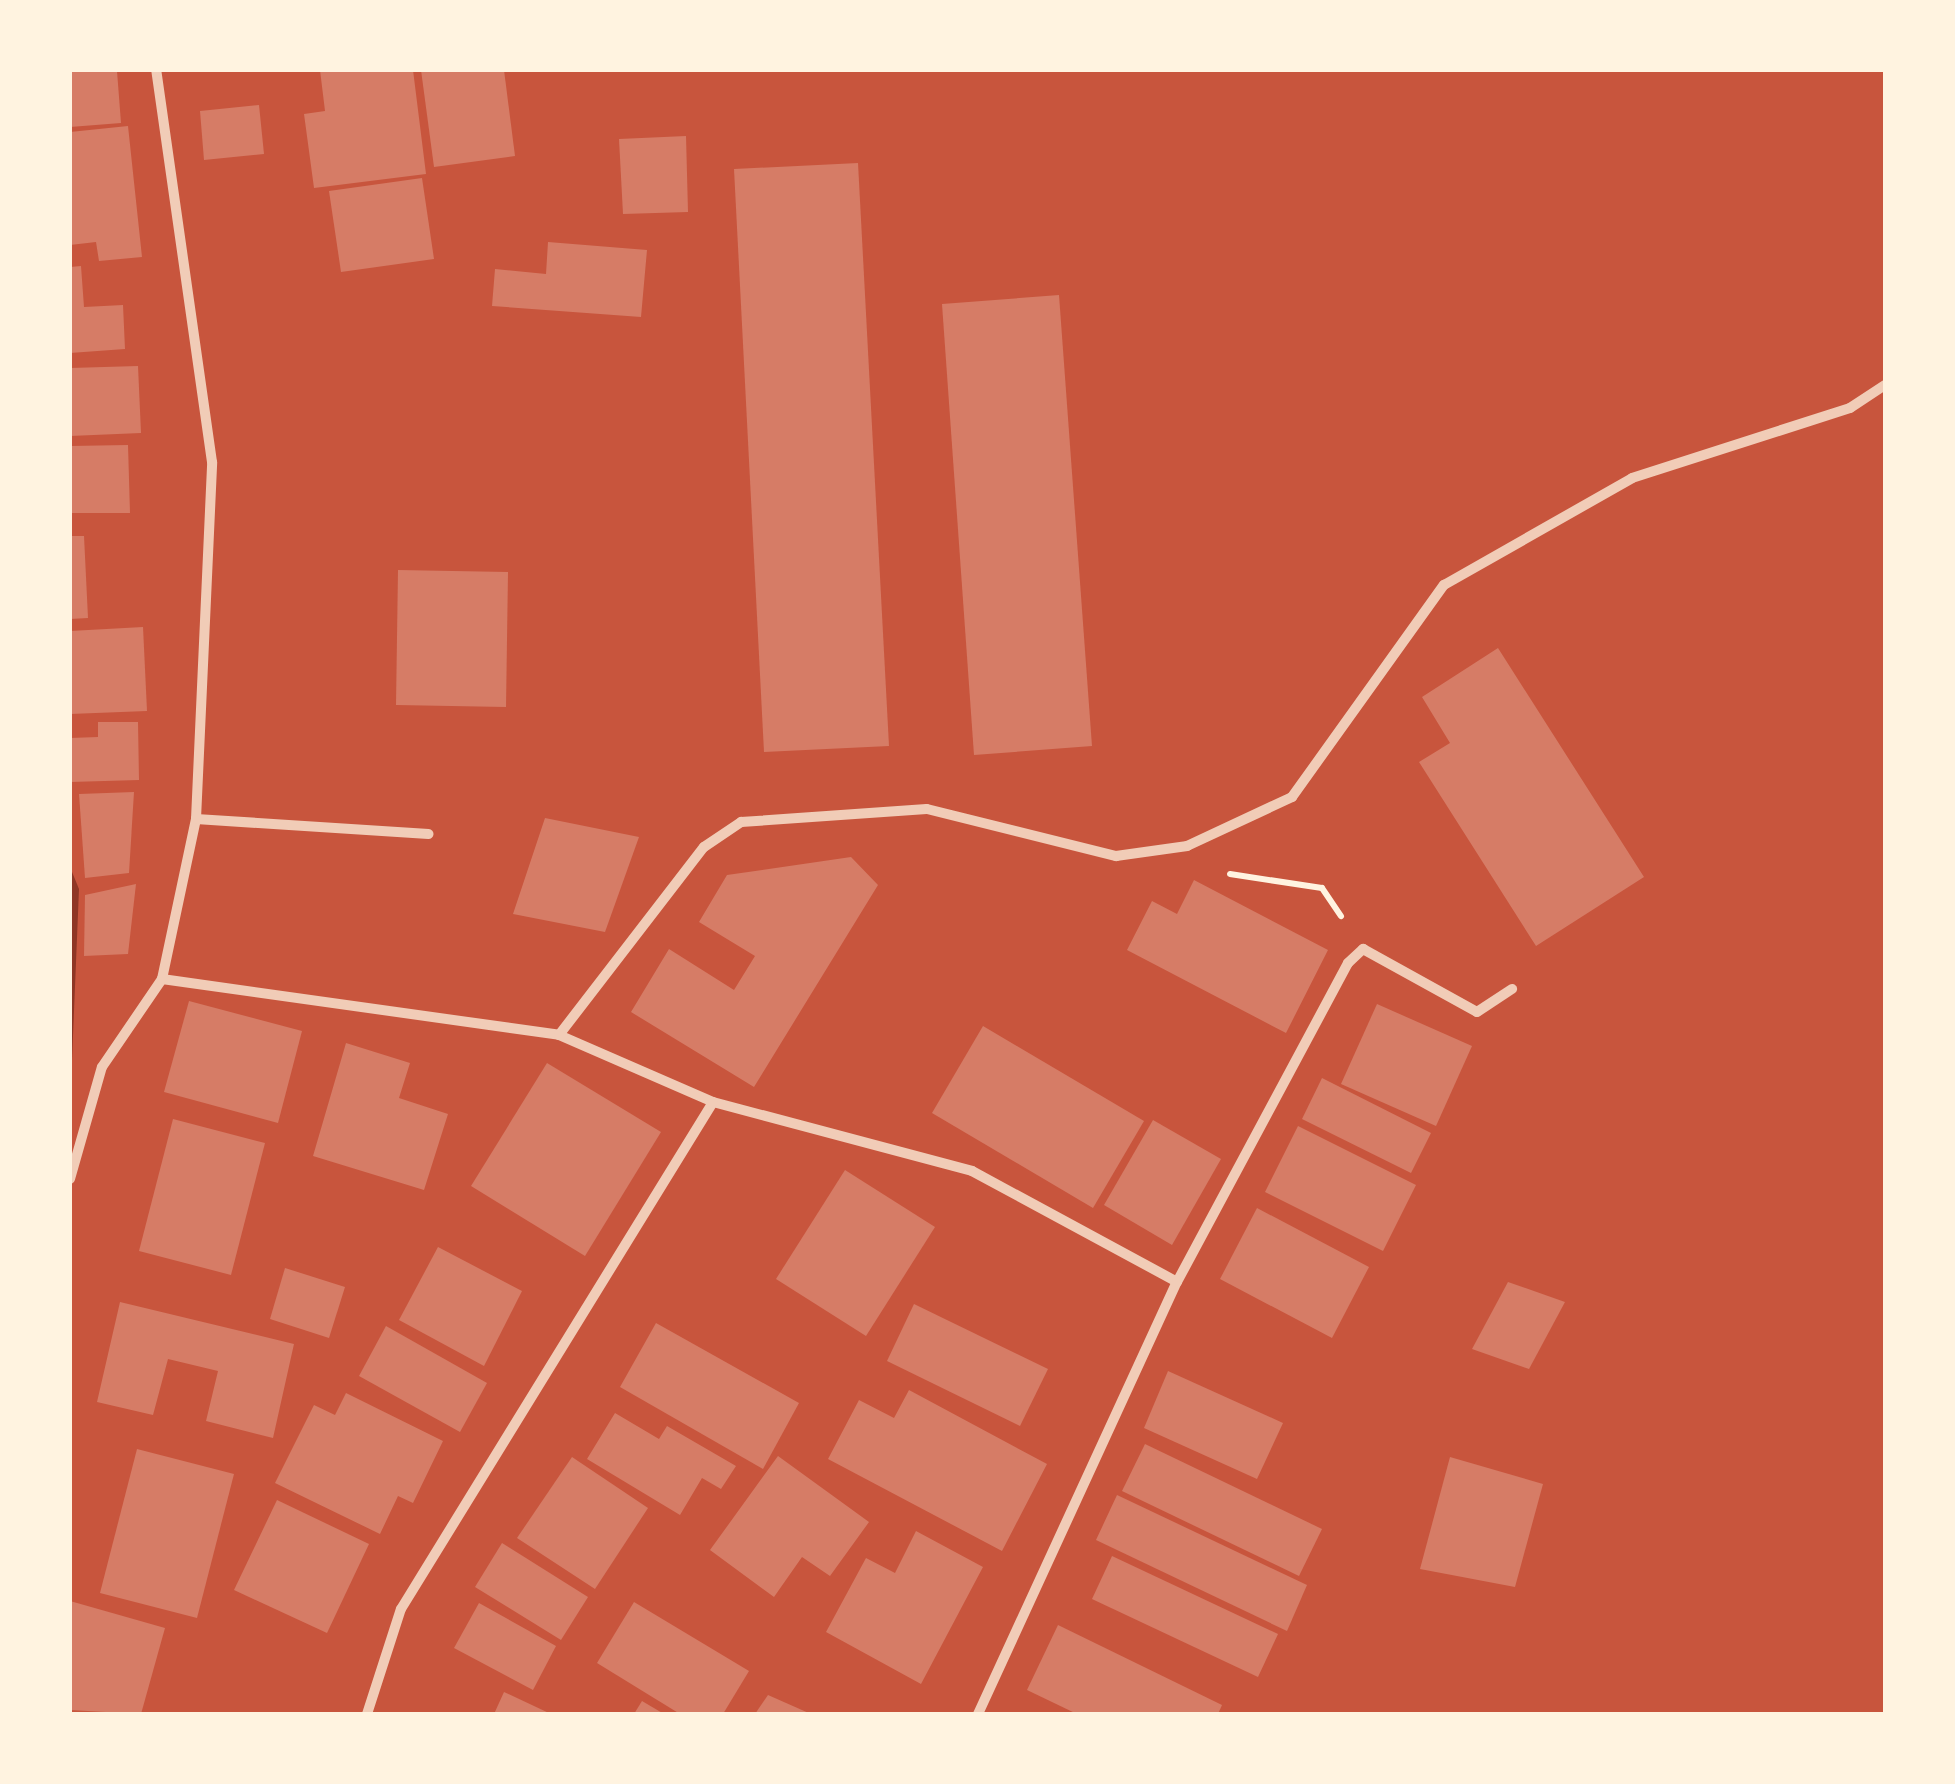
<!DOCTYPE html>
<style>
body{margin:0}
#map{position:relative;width:1955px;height:1784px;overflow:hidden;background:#c8553d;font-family:"Noto Serif",serif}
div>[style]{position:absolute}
.water>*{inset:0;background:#8f3625}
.building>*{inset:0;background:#d67c66}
.path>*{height:6px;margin:-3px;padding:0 3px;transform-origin:3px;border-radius:3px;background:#fff3e0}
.minor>*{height:10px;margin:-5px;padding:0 5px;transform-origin:5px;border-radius:5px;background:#f1ccb7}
span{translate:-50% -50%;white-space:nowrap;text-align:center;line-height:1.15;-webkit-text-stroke:9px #fff3e0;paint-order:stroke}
.frame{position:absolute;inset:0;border:72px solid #fff3e0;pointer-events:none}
</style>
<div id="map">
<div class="water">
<i style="clip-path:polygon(70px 867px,79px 889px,70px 1109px)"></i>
</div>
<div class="building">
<i style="clip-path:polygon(70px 70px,117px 71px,121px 123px,70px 127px)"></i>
<i style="clip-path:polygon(320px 70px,413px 70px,426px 174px,314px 188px,304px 114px,325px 111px)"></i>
<i style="clip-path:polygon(421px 70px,504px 70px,515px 156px,434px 167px)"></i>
<i style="clip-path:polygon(259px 105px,264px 154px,204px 160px,200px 111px)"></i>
<i style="clip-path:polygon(128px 126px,142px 257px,99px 261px,96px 242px,70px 245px,70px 132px)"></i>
<i style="clip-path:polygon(686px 136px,688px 212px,623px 214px,619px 139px)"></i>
<i style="clip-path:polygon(858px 163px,889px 746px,764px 752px,734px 169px)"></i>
<i style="clip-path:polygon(422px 178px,434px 259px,341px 272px,329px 191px)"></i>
<i style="clip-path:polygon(548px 242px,647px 250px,641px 317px,492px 306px,495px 269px,546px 274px)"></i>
<i style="clip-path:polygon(81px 266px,84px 307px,123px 305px,125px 349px,70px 353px,70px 267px)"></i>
<i style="clip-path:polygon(1059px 295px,1092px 746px,974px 755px,942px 304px)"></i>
<i style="clip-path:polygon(138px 366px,141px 433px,70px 436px,70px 368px)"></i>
<i style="clip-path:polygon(128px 445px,130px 513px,70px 513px,70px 446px)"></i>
<i style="clip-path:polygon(70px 536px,84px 536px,88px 618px,70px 619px)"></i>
<i style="clip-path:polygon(398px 570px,508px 572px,506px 707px,396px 705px)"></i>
<i style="clip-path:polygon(143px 627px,147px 711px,70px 714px,70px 631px)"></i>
<i style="clip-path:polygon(1498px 648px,1644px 877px,1536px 946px,1419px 762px,1450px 743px,1422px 697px)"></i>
<i style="clip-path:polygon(98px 722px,138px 722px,139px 780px,70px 782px,70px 738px,98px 737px)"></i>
<i style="clip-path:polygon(134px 792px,129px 873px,85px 878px,79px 794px)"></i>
<i style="clip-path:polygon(545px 818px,639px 837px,605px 932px,513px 914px)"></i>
<i style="clip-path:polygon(851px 857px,878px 885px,754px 1087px,631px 1012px,669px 949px,734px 990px,755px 956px,699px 922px,727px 875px)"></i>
<i style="clip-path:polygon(1194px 880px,1328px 950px,1286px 1033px,1127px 950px,1152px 901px,1177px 914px)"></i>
<i style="clip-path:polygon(136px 884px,128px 954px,84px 956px,85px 895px)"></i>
<i style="clip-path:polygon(189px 1001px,302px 1031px,278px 1123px,164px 1092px)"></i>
<i style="clip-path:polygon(1377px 1004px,1472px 1046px,1436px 1126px,1341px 1084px)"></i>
<i style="clip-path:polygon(983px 1026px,1144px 1121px,1093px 1208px,932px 1113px)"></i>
<i style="clip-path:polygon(346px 1043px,410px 1063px,399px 1098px,448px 1114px,424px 1190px,313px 1156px)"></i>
<i style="clip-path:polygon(547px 1063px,661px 1132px,585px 1256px,471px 1186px)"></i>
<i style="clip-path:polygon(1322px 1078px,1431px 1133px,1411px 1173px,1302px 1119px)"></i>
<i style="clip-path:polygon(173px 1119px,265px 1143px,231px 1275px,139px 1251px)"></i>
<i style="clip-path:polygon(1153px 1120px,1221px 1159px,1172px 1245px,1104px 1205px)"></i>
<i style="clip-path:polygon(1298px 1126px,1416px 1185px,1383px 1251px,1265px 1192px)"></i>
<i style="clip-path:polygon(845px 1170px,935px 1227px,866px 1336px,776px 1279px)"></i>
<i style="clip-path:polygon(1257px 1208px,1369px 1267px,1332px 1338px,1220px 1279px)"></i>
<i style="clip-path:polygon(438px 1247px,522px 1291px,484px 1366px,399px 1320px)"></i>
<i style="clip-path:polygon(285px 1268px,345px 1287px,329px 1338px,270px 1319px)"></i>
<i style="clip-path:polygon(1508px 1282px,1565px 1302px,1529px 1369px,1472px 1349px)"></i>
<i style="clip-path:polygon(120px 1302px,294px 1344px,273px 1438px,206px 1421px,218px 1371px,168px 1359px,153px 1415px,97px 1402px)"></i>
<i style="clip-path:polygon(914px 1304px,1048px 1369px,1020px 1426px,887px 1361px)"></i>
<i style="clip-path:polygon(656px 1323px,799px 1403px,763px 1469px,620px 1387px)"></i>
<i style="clip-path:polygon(386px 1326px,487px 1383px,460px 1432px,359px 1376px)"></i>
<i style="clip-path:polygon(1168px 1371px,1283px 1423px,1257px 1479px,1144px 1428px)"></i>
<i style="clip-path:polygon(909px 1390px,1047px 1464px,1002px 1551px,828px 1459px,859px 1400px,894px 1418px)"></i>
<i style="clip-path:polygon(346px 1393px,443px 1441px,413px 1503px,398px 1496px,380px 1534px,275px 1483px,314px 1405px,335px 1415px)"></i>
<i style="clip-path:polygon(615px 1413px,659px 1439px,667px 1426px,736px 1466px,721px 1489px,702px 1478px,680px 1515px,587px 1459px)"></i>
<i style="clip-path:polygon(1145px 1444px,1322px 1529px,1299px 1576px,1122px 1491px)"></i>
<i style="clip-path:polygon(137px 1449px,234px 1474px,197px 1618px,100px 1593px)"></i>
<i style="clip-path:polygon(778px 1456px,869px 1522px,830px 1576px,802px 1557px,774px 1597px,710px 1550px)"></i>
<i style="clip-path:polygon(572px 1457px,648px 1508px,595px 1589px,517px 1538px)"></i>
<i style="clip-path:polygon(1450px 1457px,1543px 1484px,1515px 1587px,1420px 1569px)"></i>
<i style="clip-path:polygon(1117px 1495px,1307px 1585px,1287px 1631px,1096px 1540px)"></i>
<i style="clip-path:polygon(277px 1500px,369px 1544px,327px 1633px,234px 1590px)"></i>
<i style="clip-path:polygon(916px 1531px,983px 1567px,921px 1684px,826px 1632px,866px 1558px,895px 1573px)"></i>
<i style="clip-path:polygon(502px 1543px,588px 1597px,561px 1640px,475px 1587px)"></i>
<i style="clip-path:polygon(1112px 1556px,1278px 1634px,1258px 1677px,1092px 1599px)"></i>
<i style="clip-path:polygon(70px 1601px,165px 1628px,141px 1714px,70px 1710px)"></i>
<i style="clip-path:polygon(634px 1602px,749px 1671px,723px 1714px,680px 1714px,597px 1663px)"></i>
<i style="clip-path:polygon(479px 1603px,556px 1646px,533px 1690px,454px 1648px)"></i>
<i style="clip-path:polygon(1058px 1625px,1222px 1705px,1218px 1714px,1077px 1714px,1027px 1690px)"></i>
<i style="clip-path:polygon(504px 1692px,551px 1714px,494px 1714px)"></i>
<i style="clip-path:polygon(768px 1695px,811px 1714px,755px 1714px)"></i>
<i style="clip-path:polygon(642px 1701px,664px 1714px,634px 1714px)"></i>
</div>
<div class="path">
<i style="left:1230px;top:874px;width:93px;rotate:8.7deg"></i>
<i style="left:1322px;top:888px;width:34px;rotate:56deg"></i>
</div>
<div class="minor">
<i style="left:196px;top:819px;width:233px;rotate:3.7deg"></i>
<i style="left:162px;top:979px;width:401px;rotate:8deg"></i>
<i style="left:559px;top:1035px;width:168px;rotate:23.5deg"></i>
<i style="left:713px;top:1102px;width:268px;rotate:14.9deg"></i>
<i style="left:972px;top:1171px;width:233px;rotate:28.4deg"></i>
<i style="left:559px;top:1035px;width:237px;rotate:-52.4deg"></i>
<i style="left:704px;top:847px;width:45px;rotate:-34deg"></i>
<i style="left:741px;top:822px;width:186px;rotate:-4deg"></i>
<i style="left:927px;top:809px;width:195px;rotate:14deg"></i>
<i style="left:1116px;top:856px;width:72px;rotate:-8deg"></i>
<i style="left:1187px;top:846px;width:116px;rotate:-25deg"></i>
<i style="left:1292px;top:797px;width:261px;rotate:-54.4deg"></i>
<i style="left:1444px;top:585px;width:216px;rotate:-29.6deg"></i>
<i style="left:1632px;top:478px;width:229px;rotate:-17.8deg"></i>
<i style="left:1850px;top:408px;width:42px;rotate:-33.3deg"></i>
<i style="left:70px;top:1179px;width:116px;rotate:-74.1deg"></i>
<i style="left:102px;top:1067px;width:107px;rotate:-55.7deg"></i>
<i style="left:162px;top:979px;width:164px;rotate:-78deg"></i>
<i style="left:196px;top:819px;width:357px;rotate:-87.4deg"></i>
<i style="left:212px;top:462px;width:396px;rotate:-98.1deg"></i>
<i style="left:367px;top:1714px;width:110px;rotate:-72.1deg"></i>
<i style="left:401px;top:1609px;width:595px;rotate:-58.39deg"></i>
<i style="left:978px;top:1714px;width:476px;rotate:-65.3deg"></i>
<i style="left:1177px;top:1282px;width:362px;rotate:-61.8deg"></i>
<i style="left:1348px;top:963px;width:21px;rotate:-43deg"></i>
<i style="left:1363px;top:949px;width:130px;rotate:28.9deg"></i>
<i style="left:1477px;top:1012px;width:42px;rotate:-33.3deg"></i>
</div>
<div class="frame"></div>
</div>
